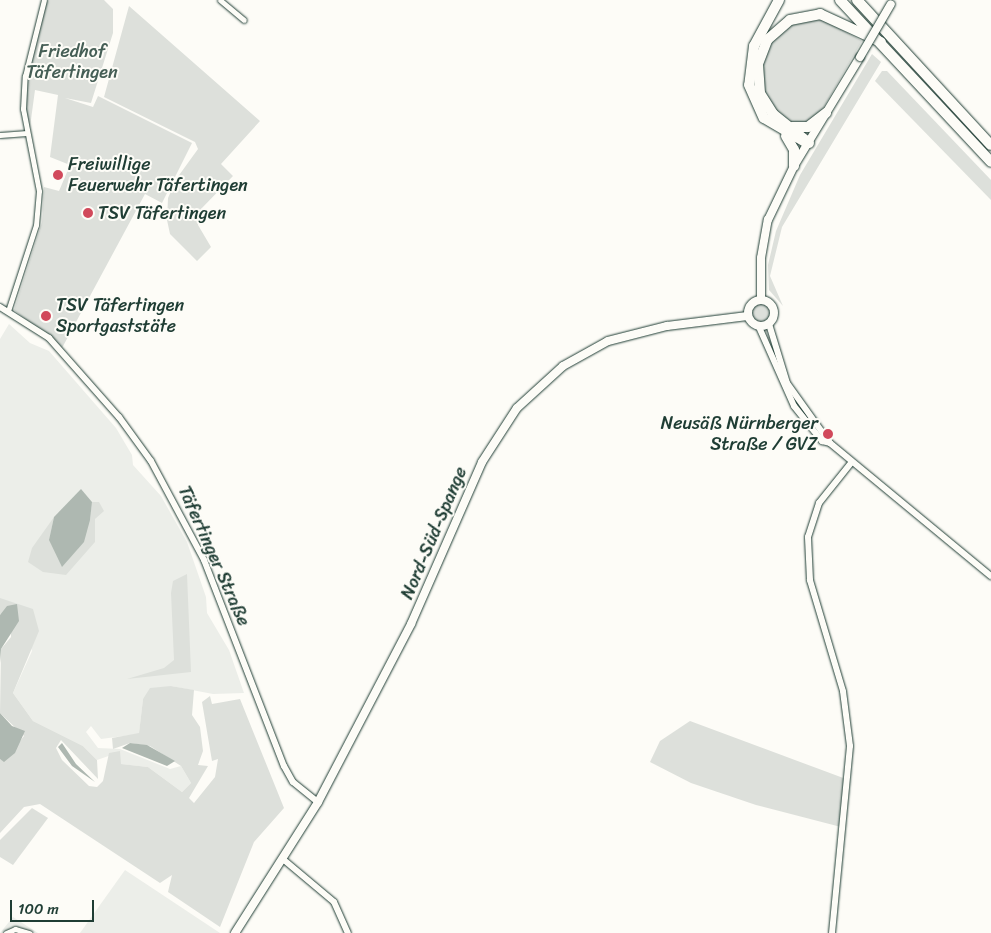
<!DOCTYPE html>
<meta charset="utf-8">
<style>
body{margin:0}
#map{position:relative;width:991px;height:933px;overflow:hidden;background:#fdfcf7;font-family:Sriracha,sans-serif}
div>[style]{position:absolute}
.built>*{inset:0;background:#eceee9}
.green>*{inset:0;background:#dde0db}
.round{border-radius:50%}
.water>*{inset:0;background:#aeb8b1}
.roads{filter:drop-shadow(0 0 1px #1f3d34) drop-shadow(0 0 1px #1f3d34)}
.minor>*{height:5px;margin:-2.5px;padding:0 2.5px;transform-origin:2.5px;border-radius:2.5px;background:#fdfcf7}
.tertiary>*{height:6px;margin:-3px;padding:0 3px;transform-origin:3px;border-radius:3px;background:#fdfcf7}
.secondary>*{height:8px;margin:-4px;padding:0 4px;transform-origin:4px;border-radius:4px;background:#fdfcf7}
.secondary>.ring{margin:-4px;padding:0;box-sizing:content-box;background:none;border:8px solid #fdfcf7;border-radius:50%}
.motorway>*{height:10px;margin:-5px;padding:0 5px;transform-origin:5px;border-radius:5px;background:#fdfcf7}
.bridges{filter:drop-shadow(0 0 1px #1f3d34) drop-shadow(0 0 1px #1f3d34)}
.secondary-bridge>*{height:8px;margin:-4px;padding:0 4px;transform-origin:4px;border-radius:4px;background:#fdfcf7}
.dots>*{width:14px;height:14px;translate:-50% -50%;box-sizing:border-box;border:2px solid #fdfcf7;border-radius:50%}
span{translate:-50% -50%;white-space:nowrap;text-align:center;line-height:1.15;-webkit-text-stroke:4px #fdfcf7;paint-order:stroke}
.park-label{font-size:18px;color:#455e55}
.poi-label{font-size:18px;color:#1f3d34}
.left{translate:0 -50%;text-align:left}
.right{translate:-100% -50%;text-align:right}
.street-label{font-size:18px;color:#1f3d34}
.scale{position:absolute;left:10px;top:900px;width:84px;height:22px;box-sizing:border-box;border:2px solid #1f3d34;border-top:0;padding-left:6px;font-size:15px;line-height:18px;white-space:nowrap;color:#1f3d34;-webkit-text-stroke:4px #fdfcf7;paint-order:stroke}
</style>
<div id="map">
<div class="built">
<i style="clip-path:polygon(9px 324px,30px 343px,49px 351px,116px 428px,132px 455px,133px 465px,161px 496px,187px 542px,206px 597px,207px 613px,229px 650px,244px 693px,213px 694px,171px 686px,143px 699px,139px 734px,101px 739px,91px 726px,86px 732px,98px 748px,120px 749px,170px 769px,181px 766px,191px 783px,182px 792px,148px 767px,120px 764px,120px 752px,97px 760px,83px 746px,33px 721px,13px 693px,32px 651px,17px 604px,0 599px,0 339px)"></i>
<i style="clip-path:polygon(125px 870px,220px 933px,80px 933px)"></i>
<i style="clip-path:polygon(13px 917px,38px 933px,0 933px)"></i>
</div>
<div class="green">
<i style="clip-path:polygon(44px 0,104px 0,113px 9px,113px 33px,91px 103px,65px 98px,93px 107px,98px 96px,192px 143px,162px 203px,145px 194px,62px 348px,14px 310px,42px 222px,44px 187px,59px 191px,70px 165px,50px 157px,58px 95px,35px 90px,30px 127px,26px 127px,25px 76px)"></i>
<i style="clip-path:polygon(129px 6px,260px 121px,221px 164px,233px 176px,201px 209px,198px 225px,211px 247px,197px 261px,170px 234px,167px 220px,168px 198px,177px 178px,198px 149px,195px 142px,104px 97px)"></i>
<i style="clip-path:polygon(821px 18px,862px 41px,822px 110px,807px 122px,789px 124px,773px 111px,761px 91px,759px 75px,770px 42px,790px 25px)"></i>
<i style="clip-path:polygon(872px 54px,881px 62px,782px 227px,770px 276px,783px 306px,769px 290px,768px 265px,776px 231px,800px 175px)"></i>
<i style="clip-path:polygon(882px 71px,887px 71px,991px 180px,991px 200px,875px 81px)"></i>
<i class="round" style="left:749px;top:303px;width:22px;height:22px"></i>
<i style="clip-path:polygon(92px 502px,99px 502px,104px 511px,95px 519px,95px 542px,66px 575px,43px 572px,28px 562px,32px 548px,54px 517px,49px 540px,90px 520px)"></i>
<i style="clip-path:polygon(187px 574px,191px 672px,127px 679px,164px 668px,174px 660px,171px 593px,173px 581px)"></i>
<i style="clip-path:polygon(0 598px,33px 609px,39px 631px,13px 693px,33px 721px,83px 746px,97px 760px,98px 779px,61px 740px,56px 748px,62px 760px,89px 786px,97px 787px,103px 781px,109px 753px,120px 751px,121px 764px,148px 767px,182px 792px,191px 783px,181px 766px,150px 746px,130px 743px,113px 749px,112px 738px,139px 733px,143px 699px,150px 688px,171px 686px,194px 690px,192px 715px,200px 727px,203px 751px,198px 765px,208px 766px,189px 798px,194px 803px,215px 777px,218px 759px,212px 761px,202px 702px,210px 696px,212px 704px,240px 699px,284px 808px,254px 842px,220px 927px,168px 892px,172px 875px,160px 883px,40px 804px,24px 807px,0 833px,0 759px,4px 761px,24px 736px,0 713px,1px 649px,11px 637px,11px 606px,0 615px)"></i>
<i style="clip-path:polygon(690px 721px,846px 779px,841px 827px,756px 805px,691px 783px,650px 762px,660px 741px)"></i>
<i style="clip-path:polygon(32px 808px,48px 818px,13px 865px,0 857px,0 840px)"></i>
</div>
<div class="water">
<i style="clip-path:polygon(81px 489px,92px 502px,90px 520px,84px 542px,62px 567px,49px 540px,54px 517px)"></i>
<i style="clip-path:polygon(17px 604px,19px 621px,1px 649px,0 663px,0 615px,7px 606px)"></i>
<i style="clip-path:polygon(0 713px,12px 726px,25px 731px,15px 753px,4px 762px,0 759px)"></i>
<i style="clip-path:polygon(62px 743px,76px 764px,95px 782px,72px 766px,58px 747px)"></i>
<i style="clip-path:polygon(130px 743px,147px 745px,175px 761px,167px 766px,122px 748px)"></i>
</div>
<div class="roads">
<div class="minor">
<i style="left:220px;top:0;width:31px;rotate:40deg"></i>
<i style="left:0;top:135px;width:27px;rotate:-4deg"></i>
<i style="left:8px;top:311px;width:90px;rotate:-72deg"></i>
<i style="left:36px;top:225px;width:34px;rotate:-85deg"></i>
<i style="left:39px;top:191px;width:84px;rotate:-101deg"></i>
<i style="left:23px;top:109px;width:33px;rotate:-87deg"></i>
<i style="left:25px;top:76px;width:78px;rotate:-76deg"></i>
<i style="left:6px;top:933px;width:10px;rotate:-24deg"></i>
<i style="left:15px;top:929px;width:15px;rotate:16deg"></i>
</div>
<div class="tertiary">
<i style="left:0;top:307px;width:58px;rotate:32.3deg"></i>
<i style="left:49px;top:338px;width:106px;rotate:48.5deg"></i>
<i style="left:119px;top:417px;width:54px;rotate:54deg"></i>
<i style="left:151px;top:461px;width:112px;rotate:61.8deg"></i>
<i style="left:204px;top:560px;width:221px;rotate:68.8deg"></i>
<i style="left:284px;top:766px;width:18px;rotate:61deg"></i>
<i style="left:293px;top:782px;width:32px;rotate:39deg"></i>
<i style="left:769px;top:324px;width:62px;rotate:73deg"></i>
<i style="left:787px;top:383px;width:74px;rotate:54.4deg"></i>
<i style="left:830px;top:443px;width:209px;rotate:39.6deg"></i>
<i style="left:759px;top:327px;width:86px;rotate:66.1deg"></i>
<i style="left:794px;top:406px;width:45px;rotate:51.3deg"></i>
<i style="left:822px;top:441px;width:8px;rotate:14deg"></i>
<i style="left:284px;top:860px;width:65px;rotate:40deg"></i>
<i style="left:334px;top:902px;width:34px;rotate:66deg"></i>
<i style="left:832px;top:933px;width:188px;rotate:-84.5deg"></i>
<i style="left:850px;top:746px;width:55px;rotate:-97.3deg"></i>
<i style="left:843px;top:691px;width:116px;rotate:-106.6deg"></i>
<i style="left:810px;top:580px;width:43px;rotate:-92.7deg"></i>
<i style="left:808px;top:537px;width:36px;rotate:-72deg"></i>
<i style="left:819px;top:503px;width:51px;rotate:-51.3deg"></i>
</div>
<div class="secondary">
<i class="ring" style="left:748px;top:300px;width:18px;height:18px"></i>
<i style="left:761px;top:300px;width:42px;rotate:-90deg"></i>
<i style="left:761px;top:258px;width:39px;rotate:-80deg"></i>
<i style="left:768px;top:220px;width:60px;rotate:-64.3deg"></i>
<i style="left:794px;top:166px;width:127px;rotate:-58.8deg"></i>
<i style="left:235px;top:933px;width:155px;rotate:-57.6deg"></i>
<i style="left:318px;top:802px;width:201px;rotate:-62.4deg"></i>
<i style="left:411px;top:624px;width:177px;rotate:-66.3deg"></i>
<i style="left:482px;top:462px;width:64px;rotate:-57.1deg"></i>
<i style="left:517px;top:408px;width:62px;rotate:-42.4deg"></i>
<i style="left:563px;top:366px;width:51px;rotate:-29.1deg"></i>
<i style="left:608px;top:341px;width:61px;rotate:-14.3deg"></i>
<i style="left:667px;top:326px;width:81px;rotate:-7.1deg"></i>
</div>
<div class="motorway">
<i style="left:779px;top:0;width:52px;rotate:118.5deg"></i>
<i style="left:754px;top:46px;width:39px;rotate:97deg"></i>
<i style="left:749px;top:85px;width:36px;rotate:66deg"></i>
<i style="left:764px;top:118px;width:50px;rotate:30.2deg"></i>
<i style="left:840px;top:0;width:221px;rotate:47deg"></i>
<i style="left:857px;top:0;width:197px;rotate:47.3deg"></i>
<i style="left:792px;top:127px;width:16px"></i>
<i style="left:808px;top:127px;width:23px;rotate:-38deg"></i>
<i style="left:786px;top:136px;width:16px;rotate:60deg"></i>
<i style="left:794px;top:150px;width:16px;rotate:90deg"></i>
<i style="left:809px;top:143px;width:46px;rotate:-141.1deg"></i>
<i style="left:773px;top:114px;width:25px;rotate:-122deg"></i>
<i style="left:760px;top:93px;width:29px;rotate:-94deg"></i>
<i style="left:758px;top:64px;width:26px;rotate:-69deg"></i>
<i style="left:767px;top:40px;width:30px;rotate:-41deg"></i>
<i style="left:790px;top:20px;width:31px;rotate:-11deg"></i>
<i style="left:820px;top:14px;width:67px;rotate:24.7deg"></i>
</div>
</div>
<div class="bridges">
<div class="secondary-bridge">
<i style="left:860px;top:57px;width:61px;rotate:-59.7deg"></i>
</div>
</div>
<div class="dots">
<i style="left:58px;top:175px;background:#d1495b"></i>
<i style="left:88px;top:213px;background:#d1495b"></i>
<i style="left:46px;top:316px;background:#d1495b"></i>
<i style="left:828px;top:434px;background:#d1495b"></i>
</div>
<div class="park-label">
<span style="left:72px;top:62px">Friedhof<br>Täfertingen</span>
</div>
<div class="poi-label">
<span class="left" style="left:68px;top:175px">Freiwillige<br>Feuerwehr Täfertingen</span>
<span class="left" style="left:98px;top:213px">TSV Täfertingen</span>
<span class="left" style="left:56px;top:316px">TSV Täfertingen<br>Sportgaststäte</span>
<span class="right" style="left:818px;top:434px">Neusäß Nürnberger<br>Straße / GVZ</span>
</div>
<div class="street-label">
<span style="left:434px;top:533px;rotate:-67deg">Nord-Süd-Spange</span>
<span style="left:214px;top:556px;rotate:66deg">Täfertinger Straße</span>
</div>
<div class="scale">100 m</div>
</div>
